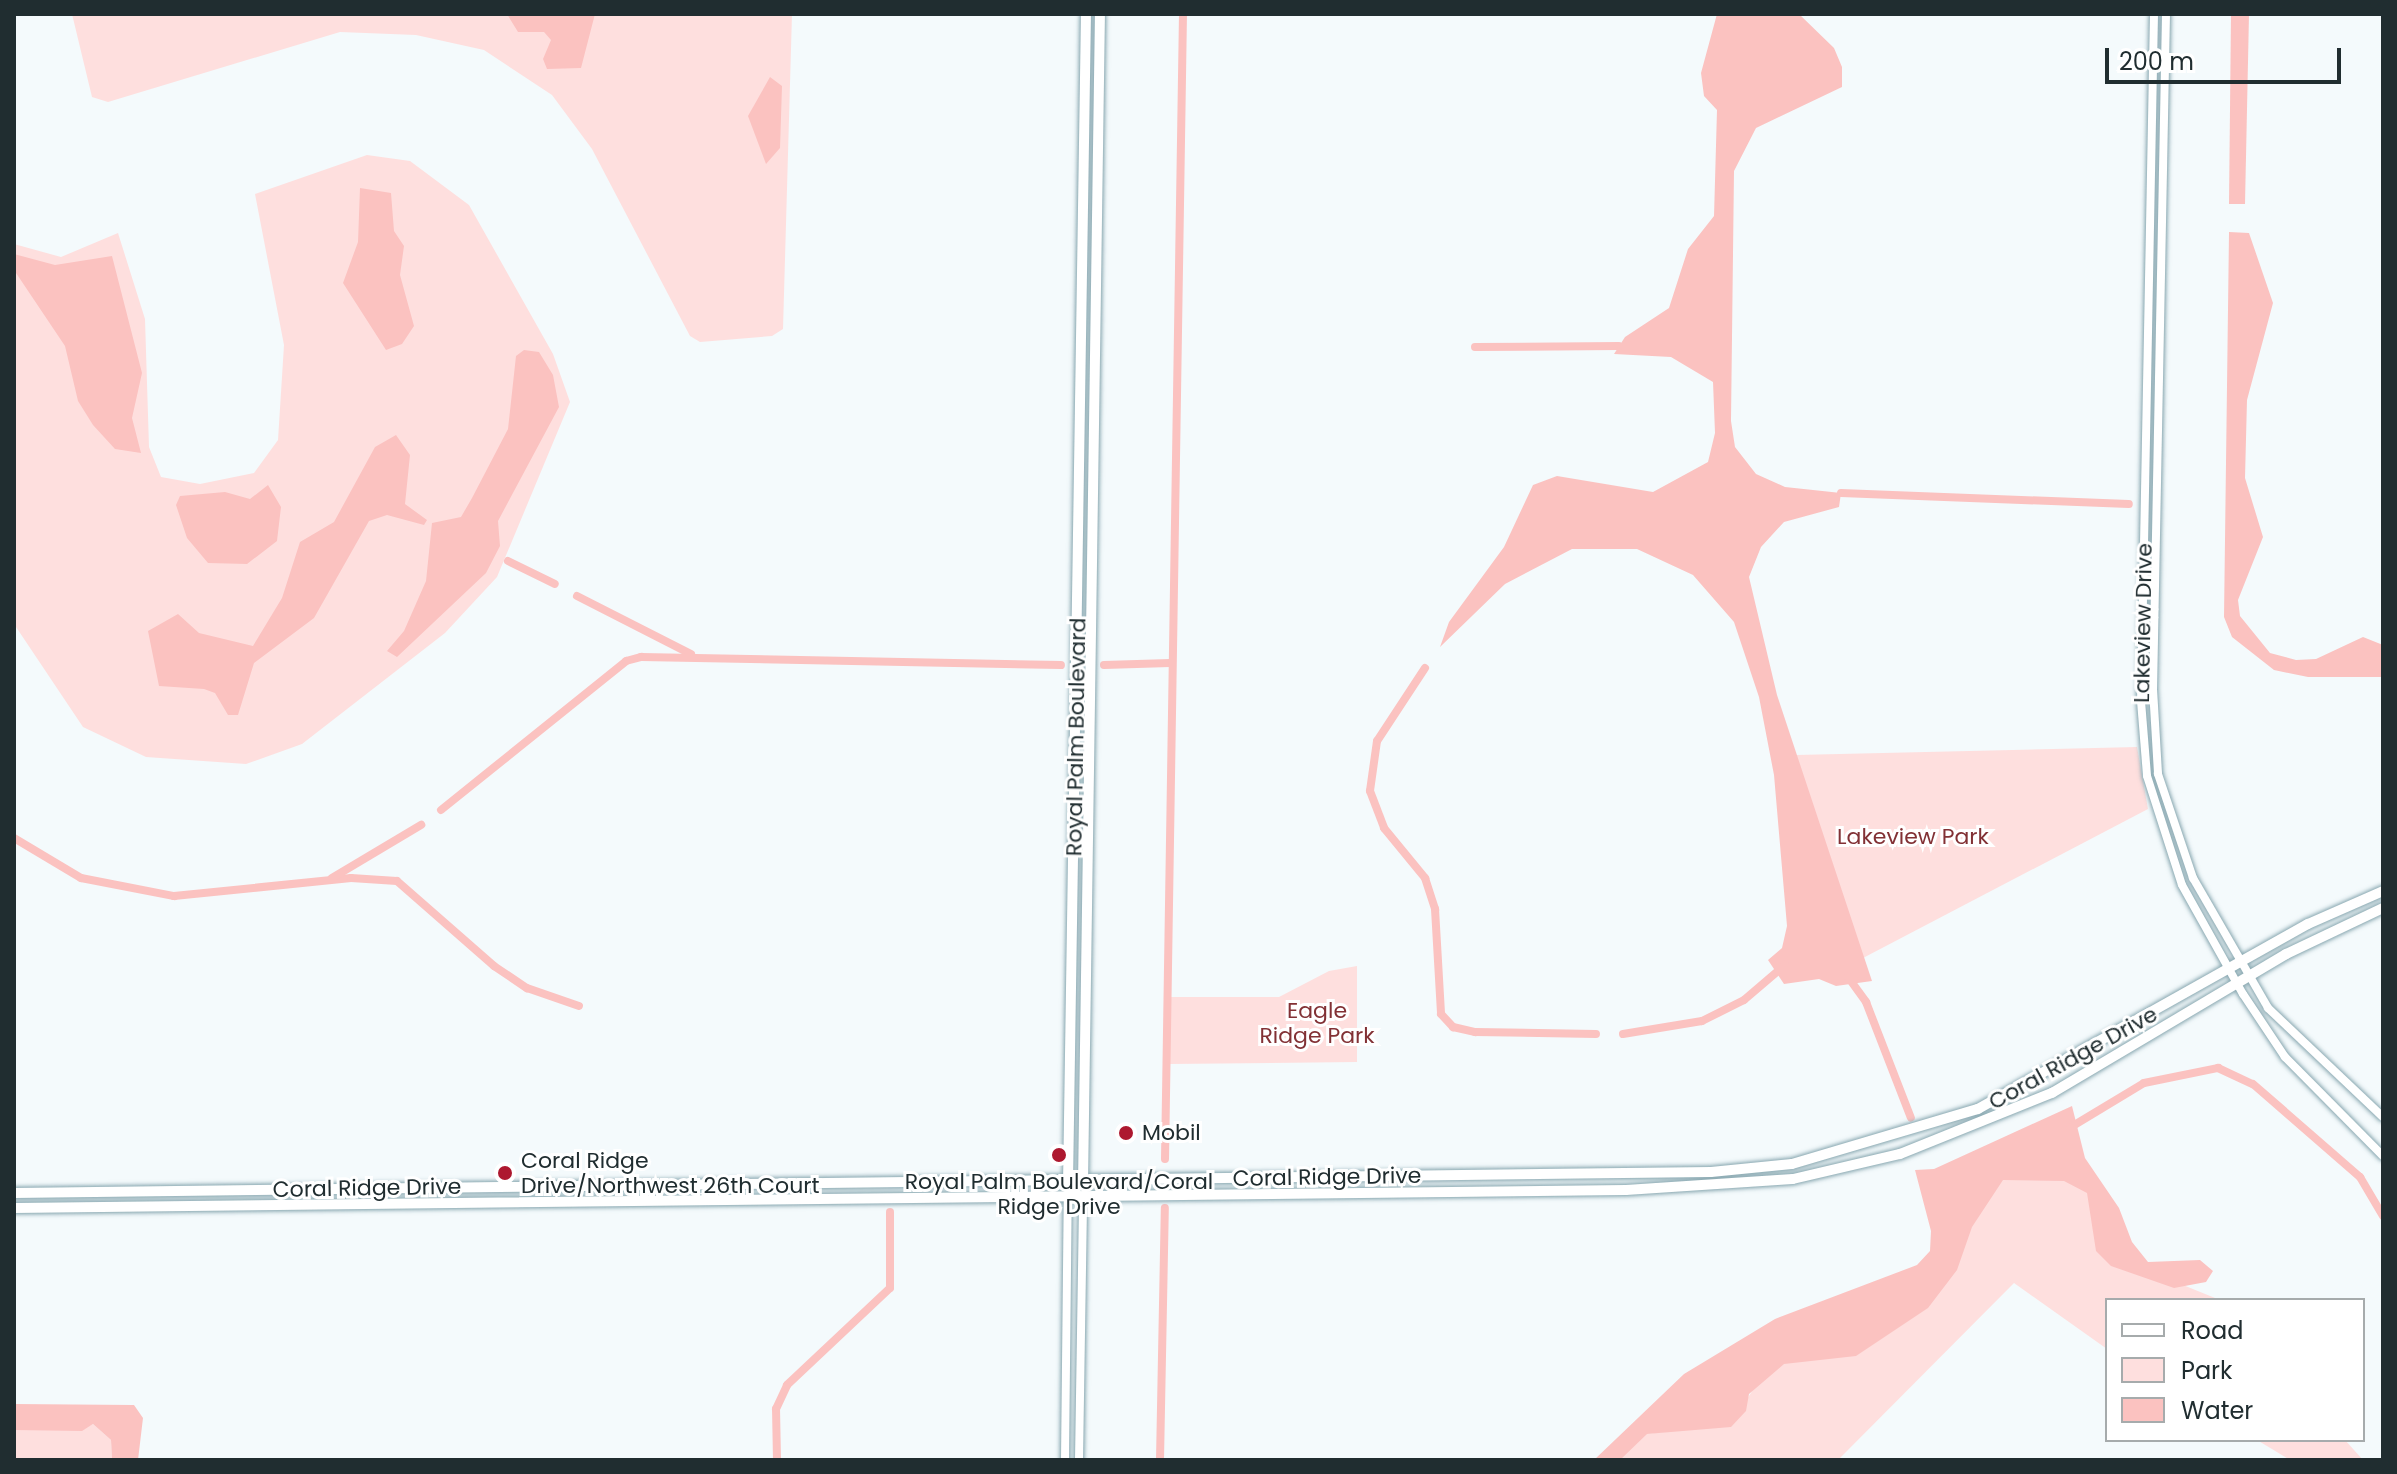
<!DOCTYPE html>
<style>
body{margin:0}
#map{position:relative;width:2397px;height:1474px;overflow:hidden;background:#f4fafc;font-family:Poppins,sans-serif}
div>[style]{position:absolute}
.green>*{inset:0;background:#fedfde}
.water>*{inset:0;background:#fbc2c0}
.canal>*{height:8px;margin:-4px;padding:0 4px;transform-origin:4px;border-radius:4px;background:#fbc2c0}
.roads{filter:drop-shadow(0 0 2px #88a7b0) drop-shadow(0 0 2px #88a7b0)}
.tertiary>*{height:8px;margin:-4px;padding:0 4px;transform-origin:4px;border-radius:4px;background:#fff}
.secondary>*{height:10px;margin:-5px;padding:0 5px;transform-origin:5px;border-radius:5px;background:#fff}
.dots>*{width:22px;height:22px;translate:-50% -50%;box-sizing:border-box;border:4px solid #fff;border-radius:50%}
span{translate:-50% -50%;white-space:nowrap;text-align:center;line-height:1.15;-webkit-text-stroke:6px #fff;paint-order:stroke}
.street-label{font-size:22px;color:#202d30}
.park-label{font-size:22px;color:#823135}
.poi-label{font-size:22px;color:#202d30}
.left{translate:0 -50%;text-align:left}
.frame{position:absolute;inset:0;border:16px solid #202d30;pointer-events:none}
.legend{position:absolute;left:2105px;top:1298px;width:260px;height:144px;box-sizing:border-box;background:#fff;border:2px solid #a6abac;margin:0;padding:10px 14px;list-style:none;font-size:24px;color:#202d30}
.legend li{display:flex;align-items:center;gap:16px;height:40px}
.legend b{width:40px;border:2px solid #a6abac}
.scale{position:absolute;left:2105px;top:48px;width:236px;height:36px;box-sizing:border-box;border:4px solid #202d30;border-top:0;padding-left:10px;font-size:24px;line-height:28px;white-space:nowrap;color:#202d30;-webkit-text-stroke:6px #fff;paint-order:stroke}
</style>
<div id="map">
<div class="green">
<i style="clip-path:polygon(72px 14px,792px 14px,783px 329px,772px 336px,700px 342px,690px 336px,592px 149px,552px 95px,484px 50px,416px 35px,340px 32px,108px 102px,92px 97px)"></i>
<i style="clip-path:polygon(367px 155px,410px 161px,469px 205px,553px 354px,570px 402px,497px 577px,445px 633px,302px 744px,246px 764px,146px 757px,83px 727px,14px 624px,14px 244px,61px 257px,118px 233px,145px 319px,149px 447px,161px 477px,200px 484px,254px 473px,278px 440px,284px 345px,255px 194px)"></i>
<i style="clip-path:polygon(2137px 747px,2148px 809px,1863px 958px,1796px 755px)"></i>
<i style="clip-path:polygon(1357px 966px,1357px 1062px,1170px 1064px,1170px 997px,1279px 997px,1329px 971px)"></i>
<i style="clip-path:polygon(1987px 1156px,2076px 1173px,2146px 1270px,2220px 1300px,2107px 1300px,2107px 1349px,2014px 1283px,1838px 1460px,1618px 1460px,1645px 1434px,1730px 1425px,1781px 1347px,1955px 1260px)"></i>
<i style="clip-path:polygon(93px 1424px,111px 1440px,112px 1460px,14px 1460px,14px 1430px,82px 1430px)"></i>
<i style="clip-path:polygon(2257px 1440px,2345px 1440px,2363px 1460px,2290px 1460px)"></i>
</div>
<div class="water">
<i style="clip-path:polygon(507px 14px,595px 14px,581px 68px,547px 69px,543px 59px,551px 40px,544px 32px,518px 32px)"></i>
<i style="clip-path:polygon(1717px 14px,1799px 14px,1834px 48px,1842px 67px,1842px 87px,1756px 128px,1734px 171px,1731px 421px,1735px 447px,1756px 474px,1785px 487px,1841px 493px,1839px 507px,1784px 522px,1761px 547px,1749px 577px,1777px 695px,1872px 981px,1836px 986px,1819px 979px,1784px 984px,1768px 960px,1782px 948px,1787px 926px,1774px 775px,1759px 697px,1734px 622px,1693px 575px,1637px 549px,1572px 549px,1505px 584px,1440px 647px,1449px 622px,1504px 547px,1533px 485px,1557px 476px,1653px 492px,1708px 462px,1715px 433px,1713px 382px,1671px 357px,1614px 354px,1625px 337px,1669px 308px,1688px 249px,1714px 216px,1717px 110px,1704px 96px,1701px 73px)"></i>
<i style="clip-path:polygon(2231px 14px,2249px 14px,2245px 204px,2229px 204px)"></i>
<i style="clip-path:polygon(770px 77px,782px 86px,780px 148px,766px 164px,748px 116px)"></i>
<i style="clip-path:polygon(360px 188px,391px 193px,394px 231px,404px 246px,400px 275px,414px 326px,402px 344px,386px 350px,343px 283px,358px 242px)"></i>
<i style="clip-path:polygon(2229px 232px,2249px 233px,2273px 303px,2247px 400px,2245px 478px,2263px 537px,2238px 600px,2240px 616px,2270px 653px,2296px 660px,2316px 659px,2363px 637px,2383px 645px,2383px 677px,2308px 677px,2274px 670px,2232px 637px,2224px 617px)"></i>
<i style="clip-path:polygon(14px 254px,55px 265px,112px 256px,142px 373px,132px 418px,141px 453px,115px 449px,93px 425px,78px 401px,65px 346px,14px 270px)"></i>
<i style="clip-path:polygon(524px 350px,539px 352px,553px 375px,559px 407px,498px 521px,500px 546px,486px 573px,397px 657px,387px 651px,404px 631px,426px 581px,432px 523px,461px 517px,472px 498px,508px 429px,516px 356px)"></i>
<i style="clip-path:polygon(396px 435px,410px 455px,405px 504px,427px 520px,424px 525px,387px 515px,369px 521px,314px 618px,254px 663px,238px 715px,228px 715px,215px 693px,204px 689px,159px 686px,148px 631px,178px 614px,199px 633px,253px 646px,282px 598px,300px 542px,334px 522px,375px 447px)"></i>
<i style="clip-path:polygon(268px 485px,281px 507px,277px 541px,247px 564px,208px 563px,187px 538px,176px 505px,180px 496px,225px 492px,250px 499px)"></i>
<i style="clip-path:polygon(2072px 1106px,2085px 1158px,2119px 1208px,2132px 1242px,2148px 1262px,2200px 1260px,2213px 1271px,2206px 1282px,2174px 1288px,2111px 1266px,2096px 1251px,2087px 1193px,2064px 1181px,2003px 1180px,1972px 1227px,1957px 1270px,1928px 1308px,1856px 1356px,1784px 1364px,1749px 1394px,1746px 1411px,1731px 1427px,1647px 1434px,1620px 1460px,1594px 1460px,1684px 1374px,1775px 1319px,1917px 1265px,1930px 1251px,1931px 1231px,1915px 1170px,1934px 1169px)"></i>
<i style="clip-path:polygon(14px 1404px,134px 1405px,143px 1418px,138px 1460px,112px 1460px,111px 1440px,93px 1424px,82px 1431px,14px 1430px)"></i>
</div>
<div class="canal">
<i style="left:1475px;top:347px;width:144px;rotate:-0.4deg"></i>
<i style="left:1841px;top:493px;width:288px;rotate:2.2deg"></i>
<i style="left:508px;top:561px;width:52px;rotate:26.1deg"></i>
<i style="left:577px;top:596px;width:128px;rotate:27deg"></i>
<i style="left:1104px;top:665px;width:66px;rotate:-1.7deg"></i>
<i style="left:1425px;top:668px;width:87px;rotate:123.3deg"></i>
<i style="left:1377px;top:741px;width:50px;rotate:98deg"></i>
<i style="left:1370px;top:791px;width:40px;rotate:69deg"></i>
<i style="left:1384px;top:828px;width:65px;rotate:50.6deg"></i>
<i style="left:1425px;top:878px;width:33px;rotate:72deg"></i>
<i style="left:1435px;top:909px;width:105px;rotate:86.7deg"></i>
<i style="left:1441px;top:1014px;width:18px;rotate:47deg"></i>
<i style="left:1453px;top:1027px;width:23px;rotate:13deg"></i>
<i style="left:1475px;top:1032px;width:121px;rotate:0.9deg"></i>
<i style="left:441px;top:810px;width:238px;rotate:-38.8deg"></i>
<i style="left:626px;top:661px;width:16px;rotate:-15deg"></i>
<i style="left:641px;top:657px;width:420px;rotate:1.1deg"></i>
<i style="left:14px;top:838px;width:78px;rotate:30.8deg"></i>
<i style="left:81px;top:878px;width:95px;rotate:11deg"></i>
<i style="left:174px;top:896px;width:178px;rotate:-5.8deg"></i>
<i style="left:351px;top:878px;width:46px;rotate:3.7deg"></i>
<i style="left:397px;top:881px;width:129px;rotate:41.2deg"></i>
<i style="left:494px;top:966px;width:40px;rotate:34deg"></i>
<i style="left:527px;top:988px;width:55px;rotate:19.1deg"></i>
<i style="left:332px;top:878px;width:104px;rotate:-30.8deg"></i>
<i style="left:1848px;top:977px;width:31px;rotate:54deg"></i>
<i style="left:1866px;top:1002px;width:124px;rotate:68.8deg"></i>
<i style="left:1623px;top:1034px;width:80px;rotate:-9.3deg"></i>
<i style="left:1702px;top:1021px;width:47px;rotate:-26.6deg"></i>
<i style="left:1744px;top:1000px;width:54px;rotate:-40.5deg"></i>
<i style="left:2071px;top:1127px;width:85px;rotate:-31.1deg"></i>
<i style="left:2144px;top:1083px;width:76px;rotate:-11.5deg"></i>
<i style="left:2218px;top:1068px;width:38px;rotate:25deg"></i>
<i style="left:2253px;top:1084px;width:142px;rotate:41deg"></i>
<i style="left:2360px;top:1177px;width:45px;rotate:59.5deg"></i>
<i style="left:1165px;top:1159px;width:1145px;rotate:-89.1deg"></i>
<i style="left:777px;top:1460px;width:51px;rotate:-91.1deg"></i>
<i style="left:776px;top:1409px;width:26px;rotate:-65deg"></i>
<i style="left:787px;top:1385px;width:141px;rotate:-43.3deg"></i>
<i style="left:890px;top:1288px;width:76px;rotate:-90deg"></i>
<i style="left:1160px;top:1460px;width:252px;rotate:-88.9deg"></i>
</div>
<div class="roads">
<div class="tertiary">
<i style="left:2154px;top:14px;width:687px;rotate:91.08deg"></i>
<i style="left:2141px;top:701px;width:75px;rotate:85.4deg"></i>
<i style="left:2147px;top:776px;width:114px;rotate:72.2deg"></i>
<i style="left:2182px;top:885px;width:125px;rotate:60.8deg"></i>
<i style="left:2243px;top:994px;width:76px;rotate:56.3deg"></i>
<i style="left:2285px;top:1057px;width:139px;rotate:45.3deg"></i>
<i style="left:2166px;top:14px;width:675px;rotate:91.1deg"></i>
<i style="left:2153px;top:689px;width:85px;rotate:86.6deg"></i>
<i style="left:2158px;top:774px;width:110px;rotate:71.4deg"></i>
<i style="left:2193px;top:878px;width:150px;rotate:60deg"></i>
<i style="left:2268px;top:1008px;width:158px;rotate:43.5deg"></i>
<i style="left:1065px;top:1460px;width:266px;rotate:-89.4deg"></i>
<i style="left:1079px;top:1460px;width:265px;rotate:-89.1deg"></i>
</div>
<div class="secondary">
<i style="left:1068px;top:1184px;width:1170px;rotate:-89.12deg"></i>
<i style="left:1083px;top:1184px;width:1170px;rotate:-89.17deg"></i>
<i style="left:14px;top:1193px;width:1697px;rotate:-0.71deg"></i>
<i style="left:1711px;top:1172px;width:81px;rotate:-5.6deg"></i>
<i style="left:1792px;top:1164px;width:194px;rotate:-16.5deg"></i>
<i style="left:1978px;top:1109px;width:378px;rotate:-29.3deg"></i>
<i style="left:2308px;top:924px;width:82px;rotate:-23.7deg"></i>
<i style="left:14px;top:1208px;width:1612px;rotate:-0.64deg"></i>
<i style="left:1626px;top:1190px;width:167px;rotate:-3.8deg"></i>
<i style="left:1793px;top:1179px;width:110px;rotate:-13.2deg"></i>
<i style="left:1900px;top:1154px;width:164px;rotate:-21.9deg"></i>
<i style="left:2052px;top:1093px;width:272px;rotate:-30.7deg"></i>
<i style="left:2286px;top:954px;width:107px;rotate:-25.4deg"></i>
</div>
</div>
<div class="dots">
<i style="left:1126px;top:1133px;background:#ad182f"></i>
<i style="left:1059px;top:1155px;background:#ad182f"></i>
<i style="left:505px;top:1173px;background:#ad182f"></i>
</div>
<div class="street-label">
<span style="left:2143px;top:623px;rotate:-89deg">Lakeview Drive</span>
<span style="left:1076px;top:737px;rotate:-89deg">Royal Palm Boulevard</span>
<span style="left:2073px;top:1058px;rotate:-29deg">Coral Ridge Drive</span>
<span style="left:1327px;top:1177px;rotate:-1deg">Coral Ridge Drive</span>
<span style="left:367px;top:1188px;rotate:-1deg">Coral Ridge Drive</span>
</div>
<div class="park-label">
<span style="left:1913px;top:837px">Lakeview Park</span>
<span style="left:1317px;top:1023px">Eagle<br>Ridge Park</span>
</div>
<div class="poi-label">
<span class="left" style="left:1142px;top:1133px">Mobil</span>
<span class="left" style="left:521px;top:1173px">Coral Ridge<br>Drive/Northwest 26th Court</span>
<span style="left:1059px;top:1194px">Royal Palm Boulevard/Coral<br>Ridge Drive</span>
</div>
<div class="frame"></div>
<ul class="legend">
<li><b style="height:10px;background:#fff"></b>Road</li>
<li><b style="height:22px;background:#fedfde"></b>Park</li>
<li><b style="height:22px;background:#fbc2c0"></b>Water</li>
</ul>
<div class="scale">200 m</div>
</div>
